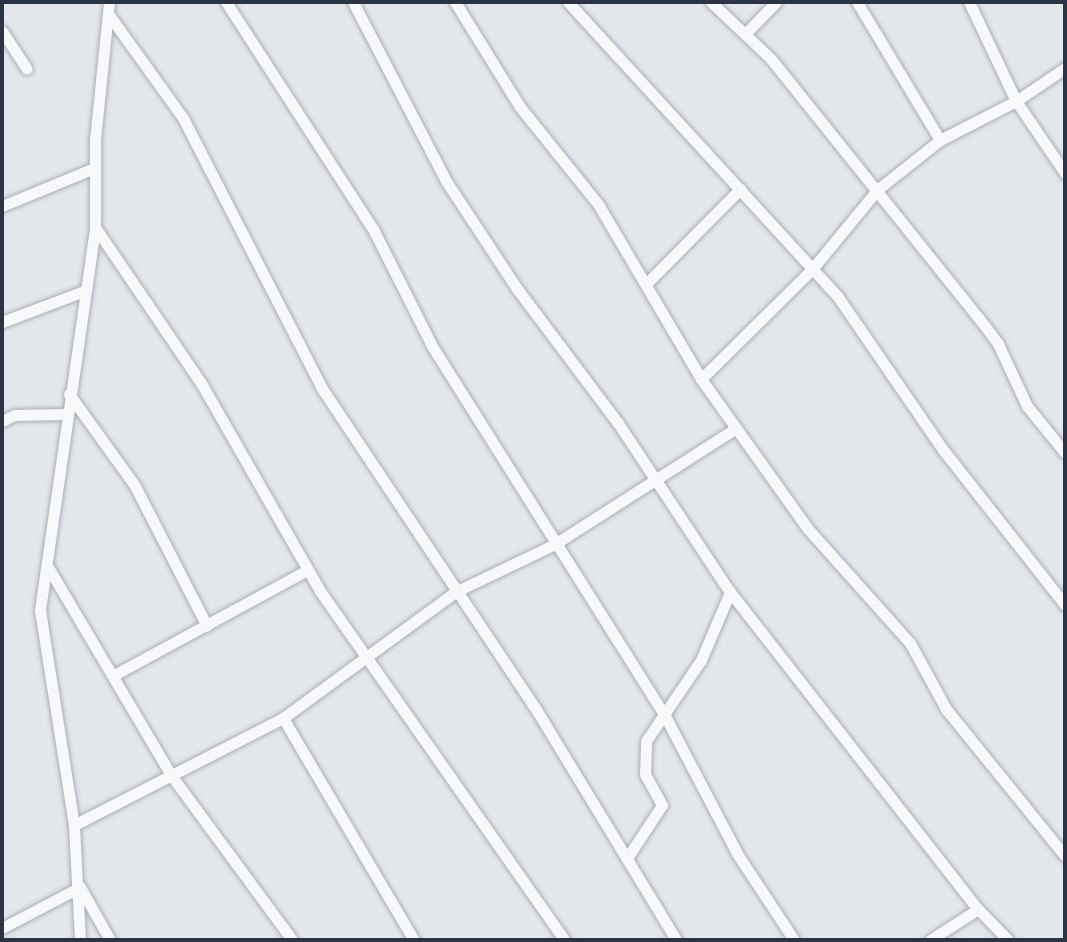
<!DOCTYPE html>
<style>
body{margin:0}
#map{position:relative;width:1067px;height:942px;overflow:hidden;background:#e4e7ec;font-family:"Asap Condensed",sans-serif}
div>[style]{position:absolute}
.roads{filter:drop-shadow(0 0 2px #a9aeb7) drop-shadow(0 0 2px #a9aeb7)}
.minor>*{height:11px;margin:-5.5px;padding:0 5.5px;transform-origin:5.5px;border-radius:5.5px;background:#f7f8fa}
span{translate:-50% -50%;white-space:nowrap;text-align:center;line-height:1.15;-webkit-text-stroke:8px #f4f6f9;paint-order:stroke}
.frame{position:absolute;inset:0;border:4px solid #2b3445;pointer-events:none}
</style>
<div id="map">
<div class="roads">
<div class="minor">
<i style="left:226px;top:2px;width:273px;rotate:57.1deg"></i>
<i style="left:374px;top:231px;width:129px;rotate:63.2deg"></i>
<i style="left:432px;top:346px;width:437px;rotate:57.8deg"></i>
<i style="left:665px;top:716px;width:157px;rotate:62.3deg"></i>
<i style="left:738px;top:855px;width:102px;rotate:56.6deg"></i>
<i style="left:353px;top:2px;width:202px;rotate:62.5deg"></i>
<i style="left:446px;top:181px;width:131px;rotate:56.6deg"></i>
<i style="left:518px;top:290px;width:166px;rotate:53.1deg"></i>
<i style="left:618px;top:423px;width:203px;rotate:56.5deg"></i>
<i style="left:730px;top:592px;width:402px;rotate:52deg"></i>
<i style="left:978px;top:909px;width:43px;rotate:45.9deg"></i>
<i style="left:455px;top:2px;width:123px;rotate:58.2deg"></i>
<i style="left:520px;top:107px;width:124px;rotate:51.2deg"></i>
<i style="left:598px;top:204px;width:203px;rotate:59.5deg"></i>
<i style="left:701px;top:379px;width:158px;rotate:-44.7deg"></i>
<i style="left:813px;top:268px;width:101px;rotate:-50.6deg"></i>
<i style="left:877px;top:190px;width:80px;rotate:-38.4deg"></i>
<i style="left:940px;top:140px;width:85px;rotate:-27.2deg"></i>
<i style="left:1016px;top:101px;width:59px;rotate:-34deg"></i>
<i style="left:568px;top:2px;width:400px;rotate:47.5deg"></i>
<i style="left:838px;top:297px;width:187px;rotate:55.5deg"></i>
<i style="left:944px;top:451px;width:196px;rotate:51.8deg"></i>
<i style="left:711px;top:2px;width:83px;rotate:43.5deg"></i>
<i style="left:771px;top:59px;width:331px;rotate:51.3deg"></i>
<i style="left:978px;top:317px;width:34px;rotate:53deg"></i>
<i style="left:998px;top:344px;width:68px;rotate:64.9deg"></i>
<i style="left:1027px;top:406px;width:60px;rotate:51deg"></i>
<i style="left:857px;top:2px;width:161px;rotate:59deg"></i>
<i style="left:969px;top:2px;width:110px;rotate:64.6deg"></i>
<i style="left:1016px;top:101px;width:87px;rotate:55.8deg"></i>
<i style="left:109px;top:15px;width:127px;rotate:54.3deg"></i>
<i style="left:183px;top:118px;width:302px;rotate:62.8deg"></i>
<i style="left:321px;top:387px;width:384px;rotate:56.3deg"></i>
<i style="left:534px;top:706px;width:274px;rotate:58.7deg"></i>
<i style="left:2px;top:31px;width:45px;rotate:56.7deg"></i>
<i style="left:746px;top:33px;width:43px;rotate:-45.9deg"></i>
<i style="left:2px;top:206px;width:100px;rotate:-22.4deg"></i>
<i style="left:95px;top:227px;width:189px;rotate:55.8deg"></i>
<i style="left:201px;top:383px;width:240px;rotate:60.2deg"></i>
<i style="left:320px;top:591px;width:426px;rotate:55deg"></i>
<i style="left:646px;top:284px;width:134px;rotate:-45.3deg"></i>
<i style="left:2px;top:322px;width:88px;rotate:-20.7deg"></i>
<i style="left:701px;top:379px;width:184px;rotate:54.5deg"></i>
<i style="left:808px;top:529px;width:153px;rotate:48.2deg"></i>
<i style="left:910px;top:643px;width:75px;rotate:61.4deg"></i>
<i style="left:946px;top:709px;width:189px;rotate:51deg"></i>
<i style="left:69px;top:394px;width:113px;rotate:54.3deg"></i>
<i style="left:135px;top:486px;width:157px;rotate:62.8deg"></i>
<i style="left:2px;top:421px;width:14px;rotate:-25deg"></i>
<i style="left:15px;top:415px;width:51px;rotate:-1.1deg"></i>
<i style="left:48px;top:567px;width:242px;rotate:59.4deg"></i>
<i style="left:171px;top:775px;width:205px;rotate:53.7deg"></i>
<i style="left:114px;top:675px;width:220px;rotate:-28.5deg"></i>
<i style="left:283px;top:718px;width:258px;rotate:59.5deg"></i>
<i style="left:74px;top:825px;width:235px;rotate:-27.1deg"></i>
<i style="left:283px;top:718px;width:213px;rotate:-36.2deg"></i>
<i style="left:455px;top:592px;width:111px;rotate:-25.6deg"></i>
<i style="left:555px;top:544px;width:214px;rotate:-32.6deg"></i>
<i style="left:629px;top:855px;width:60px;rotate:-56.6deg"></i>
<i style="left:662px;top:805px;width:35px;rotate:-119deg"></i>
<i style="left:645px;top:774px;width:33px;rotate:-88deg"></i>
<i style="left:646px;top:741px;width:98px;rotate:-55.8deg"></i>
<i style="left:701px;top:660px;width:74px;rotate:-66.9deg"></i>
<i style="left:2px;top:928px;width:88px;rotate:-27.7deg"></i>
<i style="left:80px;top:887px;width:61px;rotate:60.5deg"></i>
<i style="left:80px;top:940px;width:115px;rotate:-93deg"></i>
<i style="left:74px;top:825px;width:218px;rotate:-99deg"></i>
<i style="left:40px;top:610px;width:387px;rotate:-81.8deg"></i>
<i style="left:95px;top:227px;width:87px;rotate:-90deg"></i>
<i style="left:95px;top:140px;width:139px;rotate:-84.2deg"></i>
<i style="left:930px;top:940px;width:57px;rotate:-32.9deg"></i>
</div>
</div>
<div class="frame"></div>
</div>
